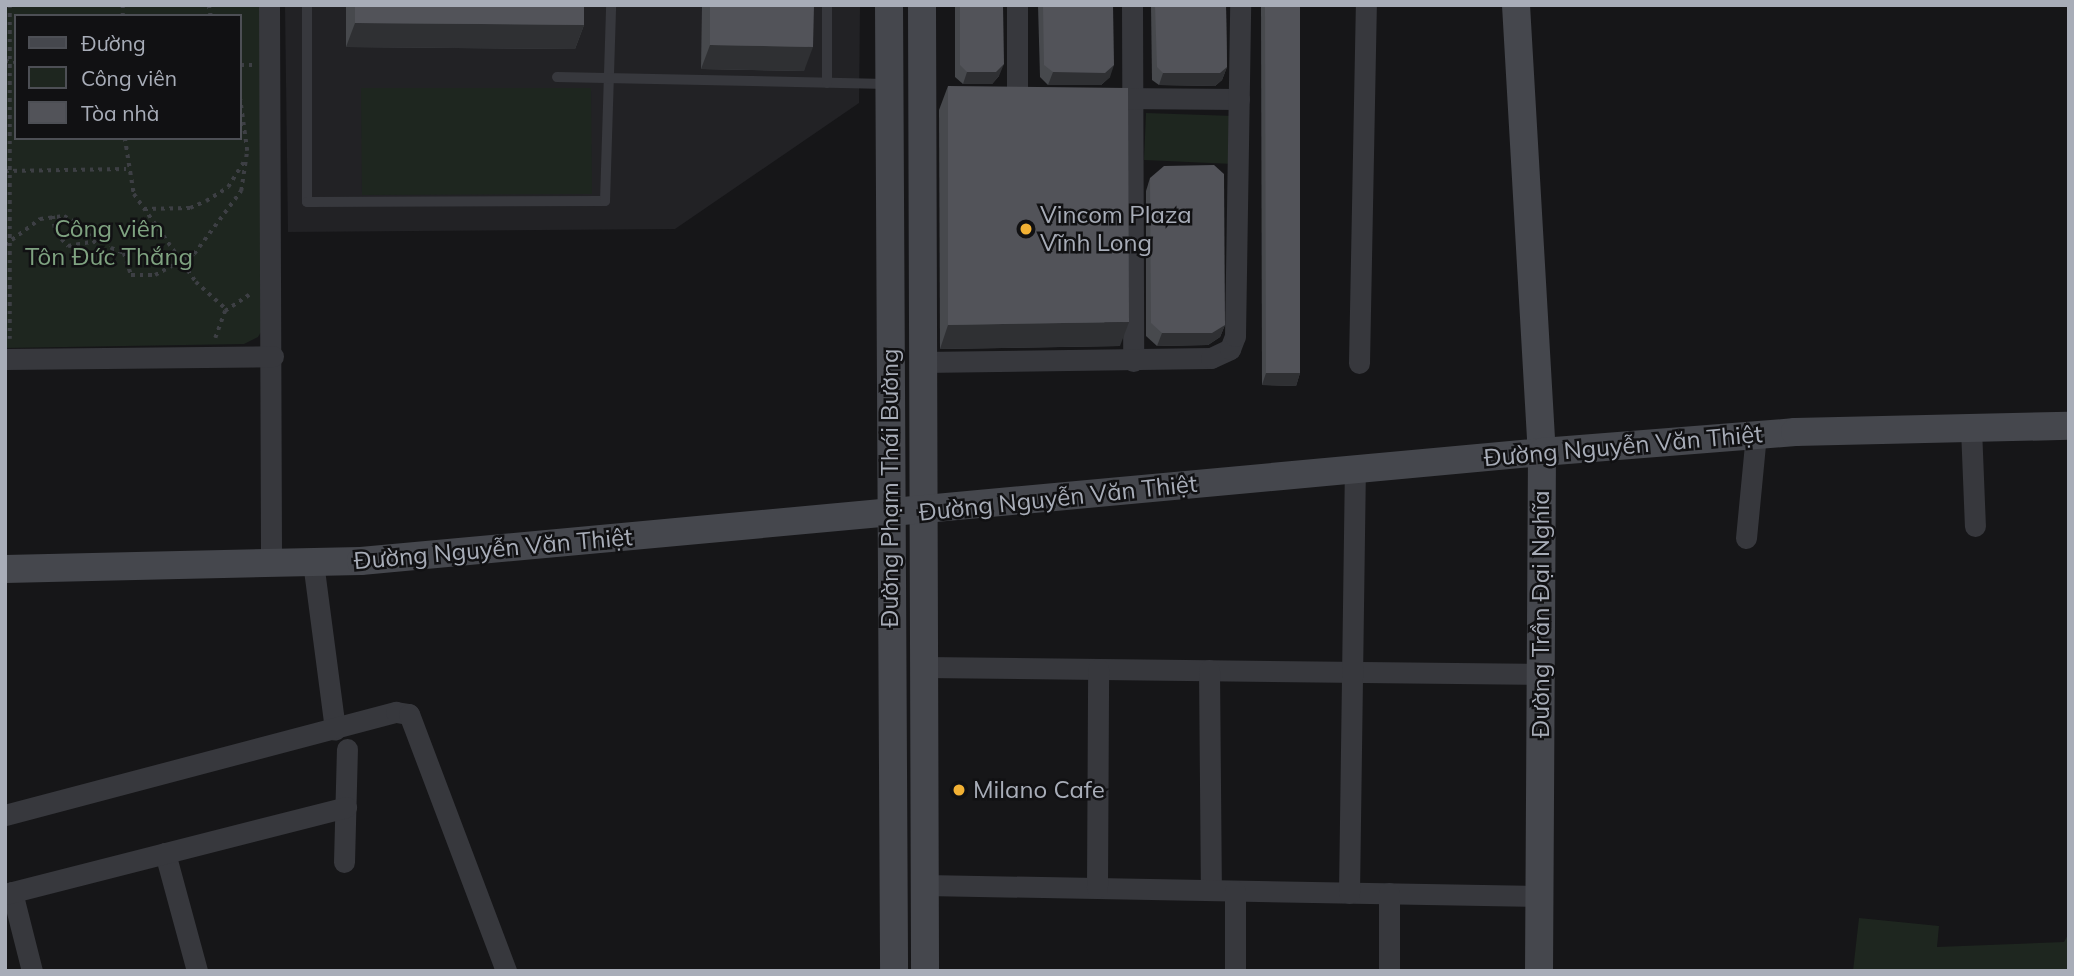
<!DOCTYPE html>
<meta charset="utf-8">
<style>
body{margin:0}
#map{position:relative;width:2074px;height:976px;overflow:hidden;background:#161618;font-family:Mulish,sans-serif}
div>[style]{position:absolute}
.built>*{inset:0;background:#222225}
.green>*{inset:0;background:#1e261f}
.path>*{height:3.5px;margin-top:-1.75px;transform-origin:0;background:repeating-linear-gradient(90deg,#3d3f44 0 3.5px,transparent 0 8.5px)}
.lane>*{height:10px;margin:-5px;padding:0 5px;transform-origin:5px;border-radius:5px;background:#37383d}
.street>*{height:21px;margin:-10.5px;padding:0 10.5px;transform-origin:10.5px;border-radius:10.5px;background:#37383d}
.secondary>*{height:28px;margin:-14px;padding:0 14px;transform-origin:14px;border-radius:14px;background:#45474d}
.wall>*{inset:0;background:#47494d}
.shaded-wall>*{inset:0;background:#2f3033}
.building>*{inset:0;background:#525359}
.dots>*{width:19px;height:19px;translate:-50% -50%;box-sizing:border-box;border:4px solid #111113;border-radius:50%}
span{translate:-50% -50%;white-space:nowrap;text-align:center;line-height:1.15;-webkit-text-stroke:5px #111113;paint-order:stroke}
.poi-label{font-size:24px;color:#a8adb8}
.left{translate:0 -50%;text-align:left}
.park-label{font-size:24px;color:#7fa381}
.street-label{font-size:24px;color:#a8adb8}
.frame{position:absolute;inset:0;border:7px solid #a8adb8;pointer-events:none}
.legend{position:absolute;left:14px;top:14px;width:228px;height:126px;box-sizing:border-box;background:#111113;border:2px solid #4d4f55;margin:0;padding:9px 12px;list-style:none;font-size:21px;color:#a8adb8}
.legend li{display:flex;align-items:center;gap:14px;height:35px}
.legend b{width:35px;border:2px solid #4d4f55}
</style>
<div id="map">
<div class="built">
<i style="clip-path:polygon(285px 5px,860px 5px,859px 103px,675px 229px,288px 232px)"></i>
</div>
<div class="green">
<i style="clip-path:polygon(evenodd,5px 5px,260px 5px,265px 325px,258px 337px,244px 344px,5px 348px,5px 5px,16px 16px,240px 16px,240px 138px,16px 138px,16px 16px)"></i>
<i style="clip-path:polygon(361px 88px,591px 88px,592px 194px,362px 195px)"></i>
<i style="clip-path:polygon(1146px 113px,1234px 116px,1233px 164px,1144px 160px)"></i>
<i style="clip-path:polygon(1859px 918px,1939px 926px,1937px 947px,2064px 942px,2069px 933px,2069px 971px,1853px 971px)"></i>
</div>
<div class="path">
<i style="left:10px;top:5px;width:334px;rotate:90deg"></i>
<i style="left:123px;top:5px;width:11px;rotate:90deg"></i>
<i style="left:209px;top:5px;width:11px;rotate:80deg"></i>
<i style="left:5px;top:61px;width:11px;rotate:5deg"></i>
<i style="left:240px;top:65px;width:12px"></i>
<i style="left:125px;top:138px;width:57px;rotate:80.9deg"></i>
<i style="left:134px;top:194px;width:108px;rotate:54.8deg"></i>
<i style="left:196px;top:282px;width:42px;rotate:42.1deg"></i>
<i style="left:5px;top:171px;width:121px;rotate:-0.9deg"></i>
<i style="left:144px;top:209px;width:46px;rotate:-1.2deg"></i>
<i style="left:190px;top:208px;width:17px;rotate:-24deg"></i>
<i style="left:206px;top:201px;width:26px;rotate:-32deg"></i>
<i style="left:228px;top:187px;width:32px;rotate:-58deg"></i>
<i style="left:53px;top:216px;width:17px;rotate:80deg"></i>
<i style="left:56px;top:233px;width:18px;rotate:47deg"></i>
<i style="left:68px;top:246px;width:27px;rotate:-10deg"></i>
<i style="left:5px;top:245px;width:44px;rotate:-36.6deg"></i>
<i style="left:40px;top:219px;width:24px;rotate:-7deg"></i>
<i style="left:64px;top:216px;width:22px;rotate:30deg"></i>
<i style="left:83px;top:227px;width:33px;rotate:52deg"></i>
<i style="left:103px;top:253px;width:9px;rotate:-32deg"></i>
<i style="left:111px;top:248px;width:14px;rotate:21deg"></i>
<i style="left:124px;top:253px;width:23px;rotate:72deg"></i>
<i style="left:131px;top:275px;width:24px"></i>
<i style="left:155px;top:275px;width:44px;rotate:-28.3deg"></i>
<i style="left:194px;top:254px;width:79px;rotate:-53.3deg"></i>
<i style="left:241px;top:191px;width:40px;rotate:-81.5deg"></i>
<i style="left:247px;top:151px;width:52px;rotate:-97.7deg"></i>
<i style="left:215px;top:338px;width:29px;rotate:-70deg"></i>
<i style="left:225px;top:311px;width:29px;rotate:-34deg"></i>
</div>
<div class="lane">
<i style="left:307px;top:5px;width:197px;rotate:90deg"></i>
<i style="left:307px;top:202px;width:298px;rotate:-0.2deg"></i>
<i style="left:605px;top:201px;width:196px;rotate:-88.2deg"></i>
<i style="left:557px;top:77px;width:330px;rotate:1.2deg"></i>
<i style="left:827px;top:83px;width:78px;rotate:-90deg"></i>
</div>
<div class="street">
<i style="left:269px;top:5px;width:558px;rotate:89.79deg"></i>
<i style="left:1132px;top:5px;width:356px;rotate:89.8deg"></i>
<i style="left:1017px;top:97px;width:92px;rotate:-90deg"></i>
<i style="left:1119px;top:98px;width:120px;rotate:0.5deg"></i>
<i style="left:5px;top:359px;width:268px;rotate:-0.6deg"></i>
<i style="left:922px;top:362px;width:289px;rotate:-0.8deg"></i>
<i style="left:1211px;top:358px;width:21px;rotate:-25deg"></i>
<i style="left:1230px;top:349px;width:14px;rotate:-69deg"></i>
<i style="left:1235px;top:336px;width:331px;rotate:-89.1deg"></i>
<i style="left:1359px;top:363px;width:358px;rotate:-88.9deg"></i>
<i style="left:1971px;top:428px;width:98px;rotate:87.7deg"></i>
<i style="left:1746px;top:538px;width:103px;rotate:-84.5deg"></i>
<i style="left:313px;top:562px;width:169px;rotate:82.5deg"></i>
<i style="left:924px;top:667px;width:616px;rotate:0.65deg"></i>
<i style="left:1209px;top:670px;width:220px;rotate:89.5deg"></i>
<i style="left:5px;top:815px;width:404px;rotate:-14.8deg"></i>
<i style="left:396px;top:712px;width:13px;rotate:9deg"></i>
<i style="left:409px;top:714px;width:275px;rotate:69.3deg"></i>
<i style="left:165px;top:853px;width:122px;rotate:74.8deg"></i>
<i style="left:344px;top:862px;width:113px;rotate:-88.5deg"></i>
<i style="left:925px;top:885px;width:615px;rotate:1.02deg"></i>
<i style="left:1097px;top:888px;width:219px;rotate:-89.7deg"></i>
<i style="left:1235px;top:891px;width:80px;rotate:90deg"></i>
<i style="left:12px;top:892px;width:81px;rotate:75.8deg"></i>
<i style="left:1349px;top:893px;width:424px;rotate:-89.2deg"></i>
<i style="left:5px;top:894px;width:352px;rotate:-14.3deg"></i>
<i style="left:1389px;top:971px;width:78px;rotate:-90deg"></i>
</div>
<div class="secondary">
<i style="left:889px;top:5px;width:966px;rotate:89.7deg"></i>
<i style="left:922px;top:5px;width:966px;rotate:89.82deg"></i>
<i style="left:1516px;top:5px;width:448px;rotate:86.7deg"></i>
<i style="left:1542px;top:452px;width:519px;rotate:90.33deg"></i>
<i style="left:5px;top:569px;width:356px;rotate:-1.3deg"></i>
<i style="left:361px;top:561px;width:1186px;rotate:-5.27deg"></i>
<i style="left:1542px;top:452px;width:254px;rotate:-4.5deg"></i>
<i style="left:1795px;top:432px;width:274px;rotate:-1.3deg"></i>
</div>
<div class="wall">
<i style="clip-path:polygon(346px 5px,584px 5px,584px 25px,575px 49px,346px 47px)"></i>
<i style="clip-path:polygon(702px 5px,814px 5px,804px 71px,701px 69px)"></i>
<i style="clip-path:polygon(955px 5px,1003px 5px,999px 76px,992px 84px,963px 84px,955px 77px)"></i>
<i style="clip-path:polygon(1038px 5px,1113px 5px,1110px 77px,1101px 85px,1048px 85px,1040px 77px)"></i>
<i style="clip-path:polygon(1151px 5px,1226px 5px,1227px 67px,1222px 80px,1215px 86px,1159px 85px,1152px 80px)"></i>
<i style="clip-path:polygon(1261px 5px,1300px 5px,1300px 373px,1296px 386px,1262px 385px)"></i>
<i style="clip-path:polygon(948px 86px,1120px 346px,940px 349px,939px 110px)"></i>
<i style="clip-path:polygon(1150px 178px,1225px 325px,1220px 337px,1208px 345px,1157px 346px,1146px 336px,1146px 191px)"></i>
</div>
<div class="shaded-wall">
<i style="clip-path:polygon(355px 23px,584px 25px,575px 49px,346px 47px)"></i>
<i style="clip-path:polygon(710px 45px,813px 47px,804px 71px,701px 69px)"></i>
<i style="clip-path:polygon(1004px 64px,999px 76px,992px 84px,963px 84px,967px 72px)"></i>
<i style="clip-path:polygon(1114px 65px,1110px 77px,1101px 85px,1048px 85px,1053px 72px)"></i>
<i style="clip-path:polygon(1227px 67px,1222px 80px,1215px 86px,1159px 85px,1163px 73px)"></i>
<i style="clip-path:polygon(1129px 322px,1120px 346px,940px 349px,948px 325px)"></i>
<i style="clip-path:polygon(1225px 325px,1220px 337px,1208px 345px,1157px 346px,1162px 333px)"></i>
<i style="clip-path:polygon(1266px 373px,1300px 373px,1296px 386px,1262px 385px)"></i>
</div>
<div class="building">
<i style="clip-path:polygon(355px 5px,584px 5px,584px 25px,355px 23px)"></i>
<i style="clip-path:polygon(710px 5px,814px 5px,813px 47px,710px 45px)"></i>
<i style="clip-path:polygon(960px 5px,1003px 5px,1004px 64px,996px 72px,967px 72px,960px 65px)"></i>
<i style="clip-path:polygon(1043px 5px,1113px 5px,1114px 65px,1105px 73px,1053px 72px,1044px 65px)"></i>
<i style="clip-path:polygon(1155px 5px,1226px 5px,1227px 67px,1220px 73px,1163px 73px,1157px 67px)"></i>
<i style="clip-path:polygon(1265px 5px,1300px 5px,1300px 373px,1266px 373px)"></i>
<i style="clip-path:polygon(948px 86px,1128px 88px,1129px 322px,948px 325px)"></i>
<i style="clip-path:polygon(1214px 165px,1224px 174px,1225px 325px,1212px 333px,1162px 333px,1151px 323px,1150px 178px,1164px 166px)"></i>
</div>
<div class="dots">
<i style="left:1026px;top:229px;background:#f2b134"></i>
<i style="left:959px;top:790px;background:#f2b134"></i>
</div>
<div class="poi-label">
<span class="left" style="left:1040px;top:229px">Vincom Plaza<br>Vĩnh Long</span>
<span class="left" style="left:973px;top:790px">Milano Cafe</span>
</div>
<div class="park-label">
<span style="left:109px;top:243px">Công viên<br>Tôn Đức Thắng</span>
</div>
<div class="street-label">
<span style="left:1623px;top:446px;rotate:-5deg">Đường Nguyễn Văn Thiệt</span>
<span style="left:890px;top:488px;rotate:-90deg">Đường Phạm Thái Bường</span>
<span style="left:1058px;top:498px;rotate:-6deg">Đường Nguyễn Văn Thiệt</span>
<span style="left:493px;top:549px;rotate:-5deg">Đường Nguyễn Văn Thiệt</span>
<span style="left:1541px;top:614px;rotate:-90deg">Đường Trần Đại Nghĩa</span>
</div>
<div class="frame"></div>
<ul class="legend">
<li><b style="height:9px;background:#45474d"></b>Đường</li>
<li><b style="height:19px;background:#1e261f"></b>Công viên</li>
<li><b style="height:19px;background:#525359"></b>Tòa nhà</li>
</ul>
</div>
